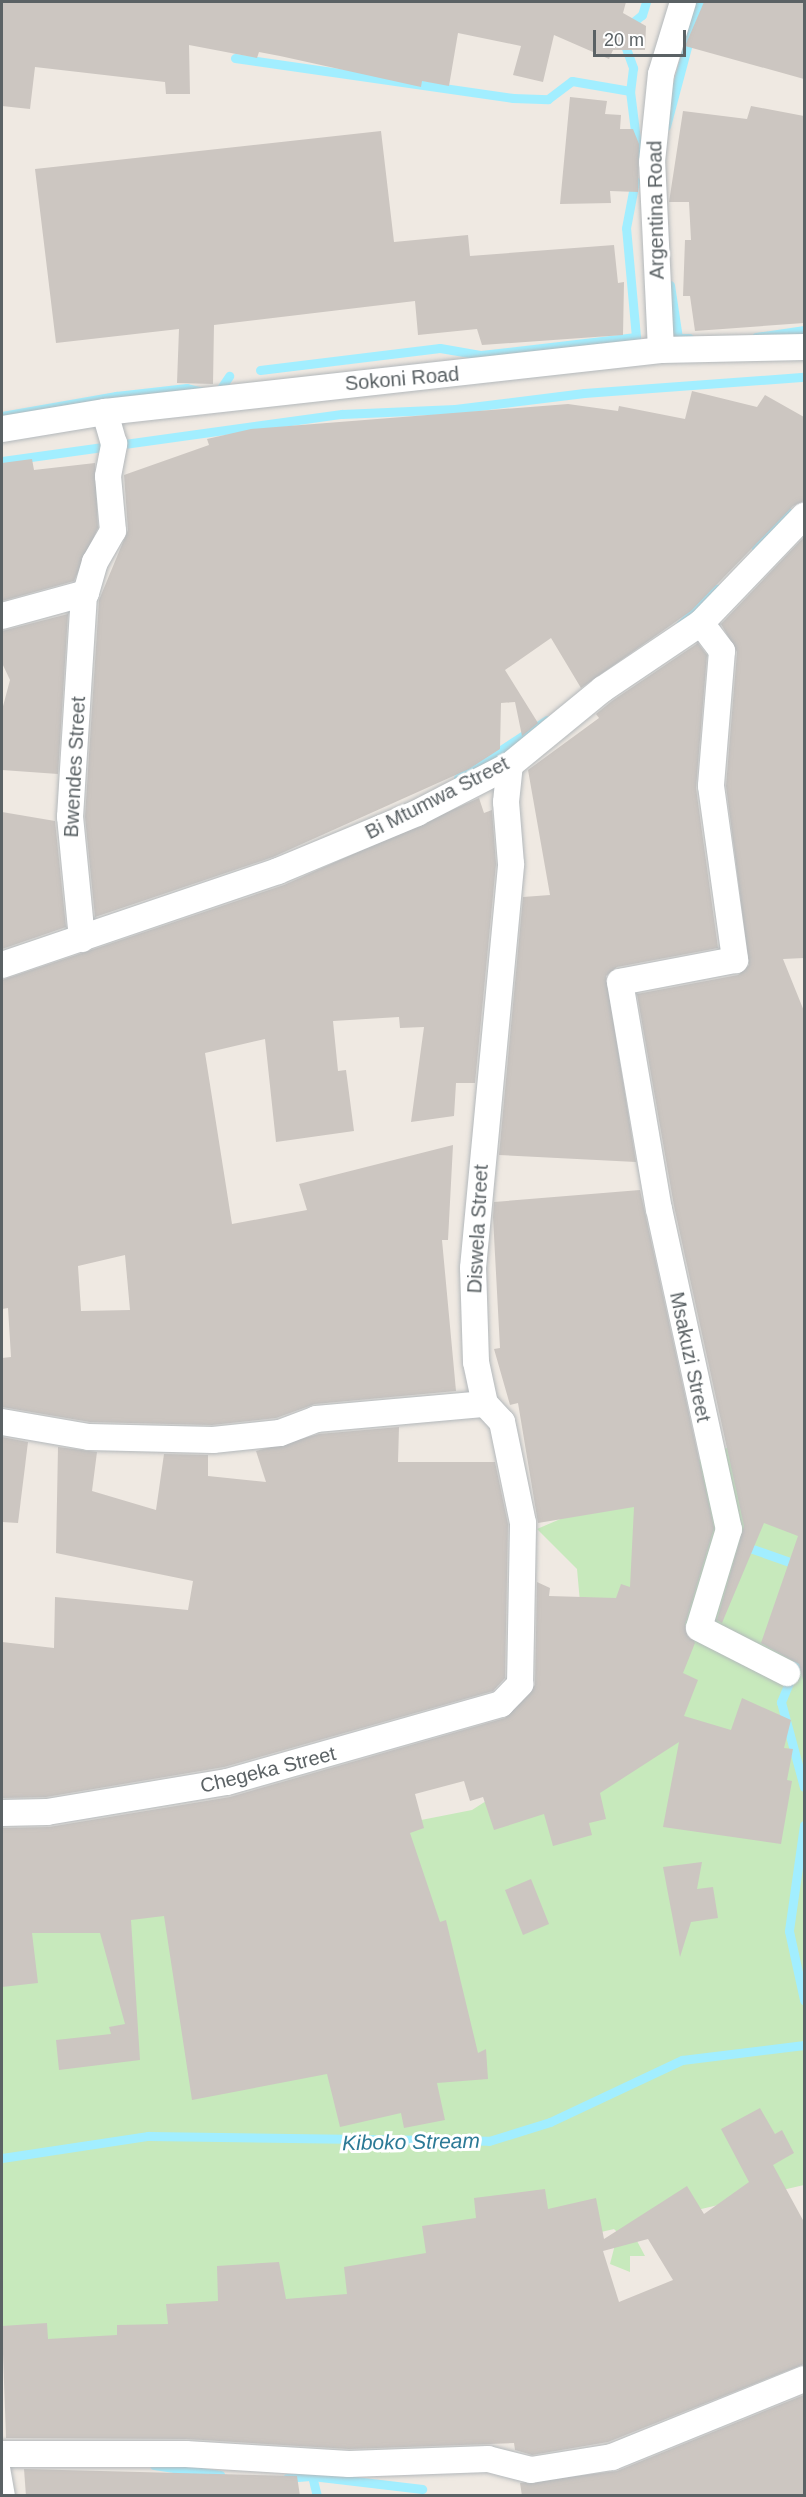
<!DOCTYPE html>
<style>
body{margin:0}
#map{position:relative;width:806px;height:2497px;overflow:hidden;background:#efe9e2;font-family:Helvetica,sans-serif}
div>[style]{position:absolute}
.green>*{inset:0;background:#c7e9bc}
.stream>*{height:9px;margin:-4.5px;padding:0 4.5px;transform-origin:4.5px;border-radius:4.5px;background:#a2eeff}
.building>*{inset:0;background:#ccc6c1}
.roads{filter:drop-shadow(0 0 2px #b3b8bb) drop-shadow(0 0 2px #b3b8bb)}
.lane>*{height:14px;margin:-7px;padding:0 7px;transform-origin:7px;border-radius:7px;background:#fff}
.street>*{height:26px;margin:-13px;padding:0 13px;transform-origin:13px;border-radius:13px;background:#fff}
span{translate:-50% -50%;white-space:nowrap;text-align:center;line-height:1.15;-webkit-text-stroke:6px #fff;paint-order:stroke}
.street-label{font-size:20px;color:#5b6265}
.water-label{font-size:21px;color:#2c7a96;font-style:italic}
.frame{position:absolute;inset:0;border:3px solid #5b6265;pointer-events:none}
.scale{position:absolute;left:593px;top:30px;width:93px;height:27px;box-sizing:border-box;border:3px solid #5b6265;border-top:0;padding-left:8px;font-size:18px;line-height:21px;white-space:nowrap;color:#5b6265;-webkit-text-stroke:4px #fff;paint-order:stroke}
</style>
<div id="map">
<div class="green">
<i style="clip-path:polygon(804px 1415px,804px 2185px,629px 2226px,645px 2256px,630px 2256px,630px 2272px,610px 2264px,618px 2233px,614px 2229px,541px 2246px,273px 2363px,2px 2344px,2px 1888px,182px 1884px,355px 1833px,472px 1810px,549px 1761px,587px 1680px,577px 1569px,537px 1529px)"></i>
</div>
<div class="stream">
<i style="left:627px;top:27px;width:19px;rotate:-39deg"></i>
<i style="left:642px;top:15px;width:14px;rotate:-73deg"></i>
<i style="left:623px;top:40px;width:30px;rotate:70deg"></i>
<i style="left:633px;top:68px;width:23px;rotate:97deg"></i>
<i style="left:630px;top:91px;width:64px;rotate:82.9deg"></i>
<i style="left:235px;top:58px;width:281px;rotate:8.2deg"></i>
<i style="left:513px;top:98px;width:35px;rotate:2deg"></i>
<i style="left:548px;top:99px;width:30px;rotate:-37deg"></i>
<i style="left:572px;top:81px;width:59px;rotate:9.8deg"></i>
<i style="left:666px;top:126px;width:128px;rotate:-75.1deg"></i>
<i style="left:670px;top:285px;width:54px;rotate:81.4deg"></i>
<i style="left:678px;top:338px;width:11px"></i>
<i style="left:756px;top:337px;width:49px;rotate:-8.3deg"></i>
<i style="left:260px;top:370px;width:181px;rotate:-7deg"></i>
<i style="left:440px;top:348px;width:42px;rotate:9.7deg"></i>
<i style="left:481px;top:355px;width:156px;rotate:-6.6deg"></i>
<i style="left:636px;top:337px;width:109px;rotate:-95.2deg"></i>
<i style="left:626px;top:228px;width:48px;rotate:-79.2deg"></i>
<i style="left:217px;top:394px;width:22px;rotate:-56deg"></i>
<i style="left:2px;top:416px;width:116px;rotate:-10deg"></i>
<i style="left:116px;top:396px;width:71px;rotate:-6.4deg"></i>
<i style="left:187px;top:388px;width:16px;rotate:14deg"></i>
<i style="left:2px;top:461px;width:343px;rotate:-7.9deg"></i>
<i style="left:342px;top:414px;width:113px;rotate:-2.5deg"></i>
<i style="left:455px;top:409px;width:130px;rotate:-7.1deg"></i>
<i style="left:584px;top:393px;width:221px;rotate:-4.2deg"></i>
<i style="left:756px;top:548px;width:48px;rotate:-50deg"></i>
<i style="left:680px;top:625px;width:52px;rotate:-44.2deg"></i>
<i style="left:458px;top:778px;width:106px;rotate:-33.1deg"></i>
<i style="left:744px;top:1546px;width:64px;rotate:19.3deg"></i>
<i style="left:804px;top:1647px;width:60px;rotate:112.7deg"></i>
<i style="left:781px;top:1702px;width:88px;rotate:74.9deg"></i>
<i style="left:804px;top:1825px;width:107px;rotate:98.1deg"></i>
<i style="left:789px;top:1931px;width:71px;rotate:77.7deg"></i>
<i style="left:2px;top:2158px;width:148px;rotate:-8.6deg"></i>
<i style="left:148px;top:2136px;width:341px;rotate:0.8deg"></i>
<i style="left:489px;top:2141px;width:64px;rotate:-17.3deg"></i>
<i style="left:550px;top:2122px;width:146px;rotate:-25.2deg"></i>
<i style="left:682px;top:2060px;width:123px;rotate:-7deg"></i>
<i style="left:154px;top:2465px;width:67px;rotate:8.6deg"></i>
<i style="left:312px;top:2476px;width:21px;rotate:76deg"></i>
<i style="left:287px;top:2478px;width:25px;rotate:-5deg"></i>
<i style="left:312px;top:2476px;width:111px;rotate:6.7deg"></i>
</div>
<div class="building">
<i style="clip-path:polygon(626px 2px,623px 13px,646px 26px,645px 50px,613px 50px,609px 59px,554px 35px,543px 82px,513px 75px,521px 46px,458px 33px,449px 86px,422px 81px,421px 87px,280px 56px,259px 52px,257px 58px,189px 45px,190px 94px,166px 94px,165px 82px,35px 67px,30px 109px,2px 106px,2px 3px)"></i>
<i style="clip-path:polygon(704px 2px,804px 2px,804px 79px,685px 46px)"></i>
<i style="clip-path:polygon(570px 97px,607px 101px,605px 114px,621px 115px,620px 129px,633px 129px,639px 144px,638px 192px,610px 191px,611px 203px,560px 204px)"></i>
<i style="clip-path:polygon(751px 106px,804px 116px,804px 323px,695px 331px,690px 296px,683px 296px,685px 240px,691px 240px,689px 202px,669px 202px,683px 111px,747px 119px)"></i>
<i style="clip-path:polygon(381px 131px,394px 242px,468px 235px,470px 256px,614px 245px,618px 283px,624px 282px,623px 335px,482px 345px,477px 329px,418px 335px,415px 301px,214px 325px,213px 384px,177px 383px,179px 329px,56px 343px,35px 169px)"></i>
<i style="clip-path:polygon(692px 391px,757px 407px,765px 395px,804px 417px,804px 501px,793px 506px,691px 611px,581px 688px,551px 638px,505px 670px,538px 723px,522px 736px,515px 702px,501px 703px,500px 749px,469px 769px,273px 857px,95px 917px,85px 817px,99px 600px,128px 530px,124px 475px,209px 445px,207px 439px,251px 429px,568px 404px,618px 411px,619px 406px,685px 419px)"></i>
<i style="clip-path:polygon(32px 459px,34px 470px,95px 463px,98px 528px,74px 581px,2px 601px,2px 463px)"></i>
<i style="clip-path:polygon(804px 537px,804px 958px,783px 959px,804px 1011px,804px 1684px,799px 1664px,761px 1643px,798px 1536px,764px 1523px,722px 1623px,717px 1620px,744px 1526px,674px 1206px,637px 994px,738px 975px,749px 965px,726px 786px,737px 652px,721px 624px)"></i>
<i style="clip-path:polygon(68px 614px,58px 774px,2px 770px,2px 710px,10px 680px,2px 663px,2px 631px)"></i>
<i style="clip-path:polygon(698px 643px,707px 655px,696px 788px,718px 948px,617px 967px,606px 976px,636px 1162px,499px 1155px,523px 897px,550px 895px,528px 770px,599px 718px,596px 714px,612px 701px)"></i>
<i style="clip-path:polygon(evenodd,479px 798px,484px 813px,492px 810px,496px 864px,475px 1083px,456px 1083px,454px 1116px,411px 1122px,424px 1027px,400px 1028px,399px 1017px,333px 1021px,338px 1071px,346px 1070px,354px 1131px,276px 1142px,265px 1039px,205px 1053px,232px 1224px,307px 1210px,299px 1184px,453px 1145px,448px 1240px,442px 1240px,456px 1391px,315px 1404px,276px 1418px,212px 1425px,90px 1422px,2px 1407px,2px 1358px,11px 1357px,8px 1308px,2px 1309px,2px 980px,284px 885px,479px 798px,125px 1255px,130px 1310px,81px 1311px,78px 1266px,125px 1255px)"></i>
<i style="clip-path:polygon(2px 812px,55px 821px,66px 927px,2px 949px)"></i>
<i style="clip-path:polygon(640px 1190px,714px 1528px,685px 1624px,695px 1643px,683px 1673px,698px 1680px,684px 1716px,731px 1730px,742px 1698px,791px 1720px,784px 1748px,793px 1749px,787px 1780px,792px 1781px,781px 1844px,663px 1827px,679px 1742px,600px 1793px,606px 1819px,589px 1823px,592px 1835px,553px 1846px,544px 1814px,494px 1830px,483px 1797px,470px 1801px,464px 1781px,415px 1794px,424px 1828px,410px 1833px,440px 1922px,446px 1920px,478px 2053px,486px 2049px,488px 2079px,437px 2083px,445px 2120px,404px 2128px,401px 2113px,340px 2127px,327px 2074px,192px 2100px,164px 1916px,131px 1920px,140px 2060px,59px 2070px,56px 2040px,111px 2034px,109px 2027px,125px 2024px,100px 1933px,32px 1933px,38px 1983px,2px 1987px,2px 1828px,49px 1827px,230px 1797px,505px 1718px,535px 1685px,537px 1582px,550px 1588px,549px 1596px,616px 1598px,621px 1584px,630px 1587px,634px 1507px,538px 1523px,518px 1403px,510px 1405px,494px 1349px,500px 1348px,493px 1217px,494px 1202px)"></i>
<i style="clip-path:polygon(399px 1427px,398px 1462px,495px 1462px,508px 1524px,505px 1678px,493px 1691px,224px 1767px,46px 1797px,2px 1798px,2px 1642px,54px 1648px,55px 1597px,188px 1610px,193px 1581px,56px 1553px,58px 1447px,97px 1452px,92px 1491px,156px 1510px,164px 1454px,208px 1455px,208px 1476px,266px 1482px,256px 1451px,319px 1434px)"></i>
<i style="clip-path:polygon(2px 1437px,28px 1442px,18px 1523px,2px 1522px)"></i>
<i style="clip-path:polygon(702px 1862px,697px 1889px,713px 1887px,718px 1918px,691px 1922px,680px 1957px,663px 1867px)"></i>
<i style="clip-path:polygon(531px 1879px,549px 1924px,523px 1935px,505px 1890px)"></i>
<i style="clip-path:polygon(evenodd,760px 2108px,775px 2134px,782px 2130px,794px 2153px,773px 2165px,804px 2222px,804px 2364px,608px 2442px,532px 2455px,515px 2450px,514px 2443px,349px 2449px,186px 2439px,6px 2438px,2px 2326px,47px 2323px,48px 2339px,117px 2335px,117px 2325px,168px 2324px,166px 2304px,218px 2301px,217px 2266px,279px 2262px,286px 2299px,347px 2294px,344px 2267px,426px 2253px,422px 2226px,476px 2218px,474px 2198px,545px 2189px,548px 2209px,596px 2198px,604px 2239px,687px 2186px,704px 2214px,749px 2182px,721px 2129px,760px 2108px,648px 2239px,673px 2280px,619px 2302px,603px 2251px,648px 2239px)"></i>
<i style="clip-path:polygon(804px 2395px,804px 2496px,522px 2496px,520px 2483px,617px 2471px)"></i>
<i style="clip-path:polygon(24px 2469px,297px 2476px,300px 2496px,26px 2496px)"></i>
</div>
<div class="roads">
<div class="lane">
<i style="left:2px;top:2462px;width:35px;rotate:80deg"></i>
</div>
<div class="street">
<i style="left:661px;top:350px;width:188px;rotate:-92.7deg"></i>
<i style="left:652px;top:162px;width:88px;rotate:-84.2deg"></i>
<i style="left:661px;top:74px;width:75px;rotate:-73deg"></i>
<i style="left:2px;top:429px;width:104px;rotate:-9.4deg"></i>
<i style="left:105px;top:412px;width:559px;rotate:-6.36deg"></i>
<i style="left:661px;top:350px;width:143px;rotate:-1.2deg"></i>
<i style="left:2px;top:616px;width:87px;rotate:-15.3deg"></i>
<i style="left:86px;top:593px;width:32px;rotate:-74deg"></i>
<i style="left:95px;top:562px;width:36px;rotate:-60deg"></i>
<i style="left:113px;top:531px;width:55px;rotate:-95.2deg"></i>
<i style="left:108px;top:476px;width:33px;rotate:-79deg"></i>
<i style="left:114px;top:444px;width:33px;rotate:-106deg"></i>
<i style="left:701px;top:623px;width:35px;rotate:53deg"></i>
<i style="left:722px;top:651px;width:135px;rotate:94.7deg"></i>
<i style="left:711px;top:786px;width:176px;rotate:82.1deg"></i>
<i style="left:735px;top:960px;width:117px;rotate:169.2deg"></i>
<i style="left:620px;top:982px;width:230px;rotate:80.3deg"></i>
<i style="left:659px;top:1209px;width:328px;rotate:77.7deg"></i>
<i style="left:729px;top:1529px;width:103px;rotate:106.9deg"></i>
<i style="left:699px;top:1628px;width:99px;rotate:27.1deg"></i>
<i style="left:82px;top:939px;width:123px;rotate:-95.6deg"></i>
<i style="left:70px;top:817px;width:222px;rotate:-86.4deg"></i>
<i style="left:2px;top:965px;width:292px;rotate:-18.8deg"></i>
<i style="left:278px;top:871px;width:151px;rotate:-22.6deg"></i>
<i style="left:417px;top:813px;width:105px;rotate:-27.3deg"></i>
<i style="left:510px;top:765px;width:120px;rotate:-39.3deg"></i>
<i style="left:603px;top:689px;width:118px;rotate:-34deg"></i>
<i style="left:701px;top:623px;width:149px;rotate:-46.1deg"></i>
<i style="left:2px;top:1422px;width:88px;rotate:9.8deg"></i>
<i style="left:89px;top:1437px;width:124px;rotate:1.4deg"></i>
<i style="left:213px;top:1440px;width:67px;rotate:-6deg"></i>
<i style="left:280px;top:1433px;width:39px;rotate:-21deg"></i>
<i style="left:316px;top:1419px;width:170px;rotate:-5.1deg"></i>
<i style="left:2px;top:1813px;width:45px;rotate:-1.3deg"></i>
<i style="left:47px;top:1812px;width:182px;rotate:-9.5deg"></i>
<i style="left:227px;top:1782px;width:285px;rotate:-15.9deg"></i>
<i style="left:501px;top:1704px;width:28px;rotate:-46deg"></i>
<i style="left:520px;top:1684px;width:161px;rotate:-88.9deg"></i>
<i style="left:523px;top:1523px;width:103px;rotate:-101.7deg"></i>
<i style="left:502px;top:1422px;width:25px;rotate:-133deg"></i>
<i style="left:485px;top:1404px;width:43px;rotate:-102.1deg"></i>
<i style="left:476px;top:1362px;width:94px;rotate:-91.8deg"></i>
<i style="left:473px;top:1268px;width:406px;rotate:-84.6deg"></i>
<i style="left:511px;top:864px;width:62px;rotate:-94.6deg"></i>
<i style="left:506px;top:802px;width:37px;rotate:-84deg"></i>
<i style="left:2px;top:2454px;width:184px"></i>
<i style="left:186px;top:2454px;width:163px;rotate:3.5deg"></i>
<i style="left:349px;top:2464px;width:139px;rotate:-2.1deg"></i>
<i style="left:488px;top:2459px;width:44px;rotate:14.3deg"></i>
<i style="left:531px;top:2470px;width:82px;rotate:-9.1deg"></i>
<i style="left:612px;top:2457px;width:207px;rotate:-22.1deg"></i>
</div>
</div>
<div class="street-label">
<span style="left:656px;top:210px;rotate:-91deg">Argentina Road</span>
<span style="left:402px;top:379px;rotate:-5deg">Sokoni Road</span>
<span style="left:75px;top:767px;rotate:-87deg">Bwendes Street</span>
<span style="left:437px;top:798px;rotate:-27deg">Bi Mtumwa Street</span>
<span style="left:478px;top:1229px;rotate:-87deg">Diswela Street</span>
<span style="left:690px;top:1357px;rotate:78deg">Msakuzi Street</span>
<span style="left:268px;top:1770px;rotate:-14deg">Chegeka Street</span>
</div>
<div class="water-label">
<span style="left:411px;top:2142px;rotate:-1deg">Kiboko Stream</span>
</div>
<div class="frame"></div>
<div class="scale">20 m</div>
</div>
